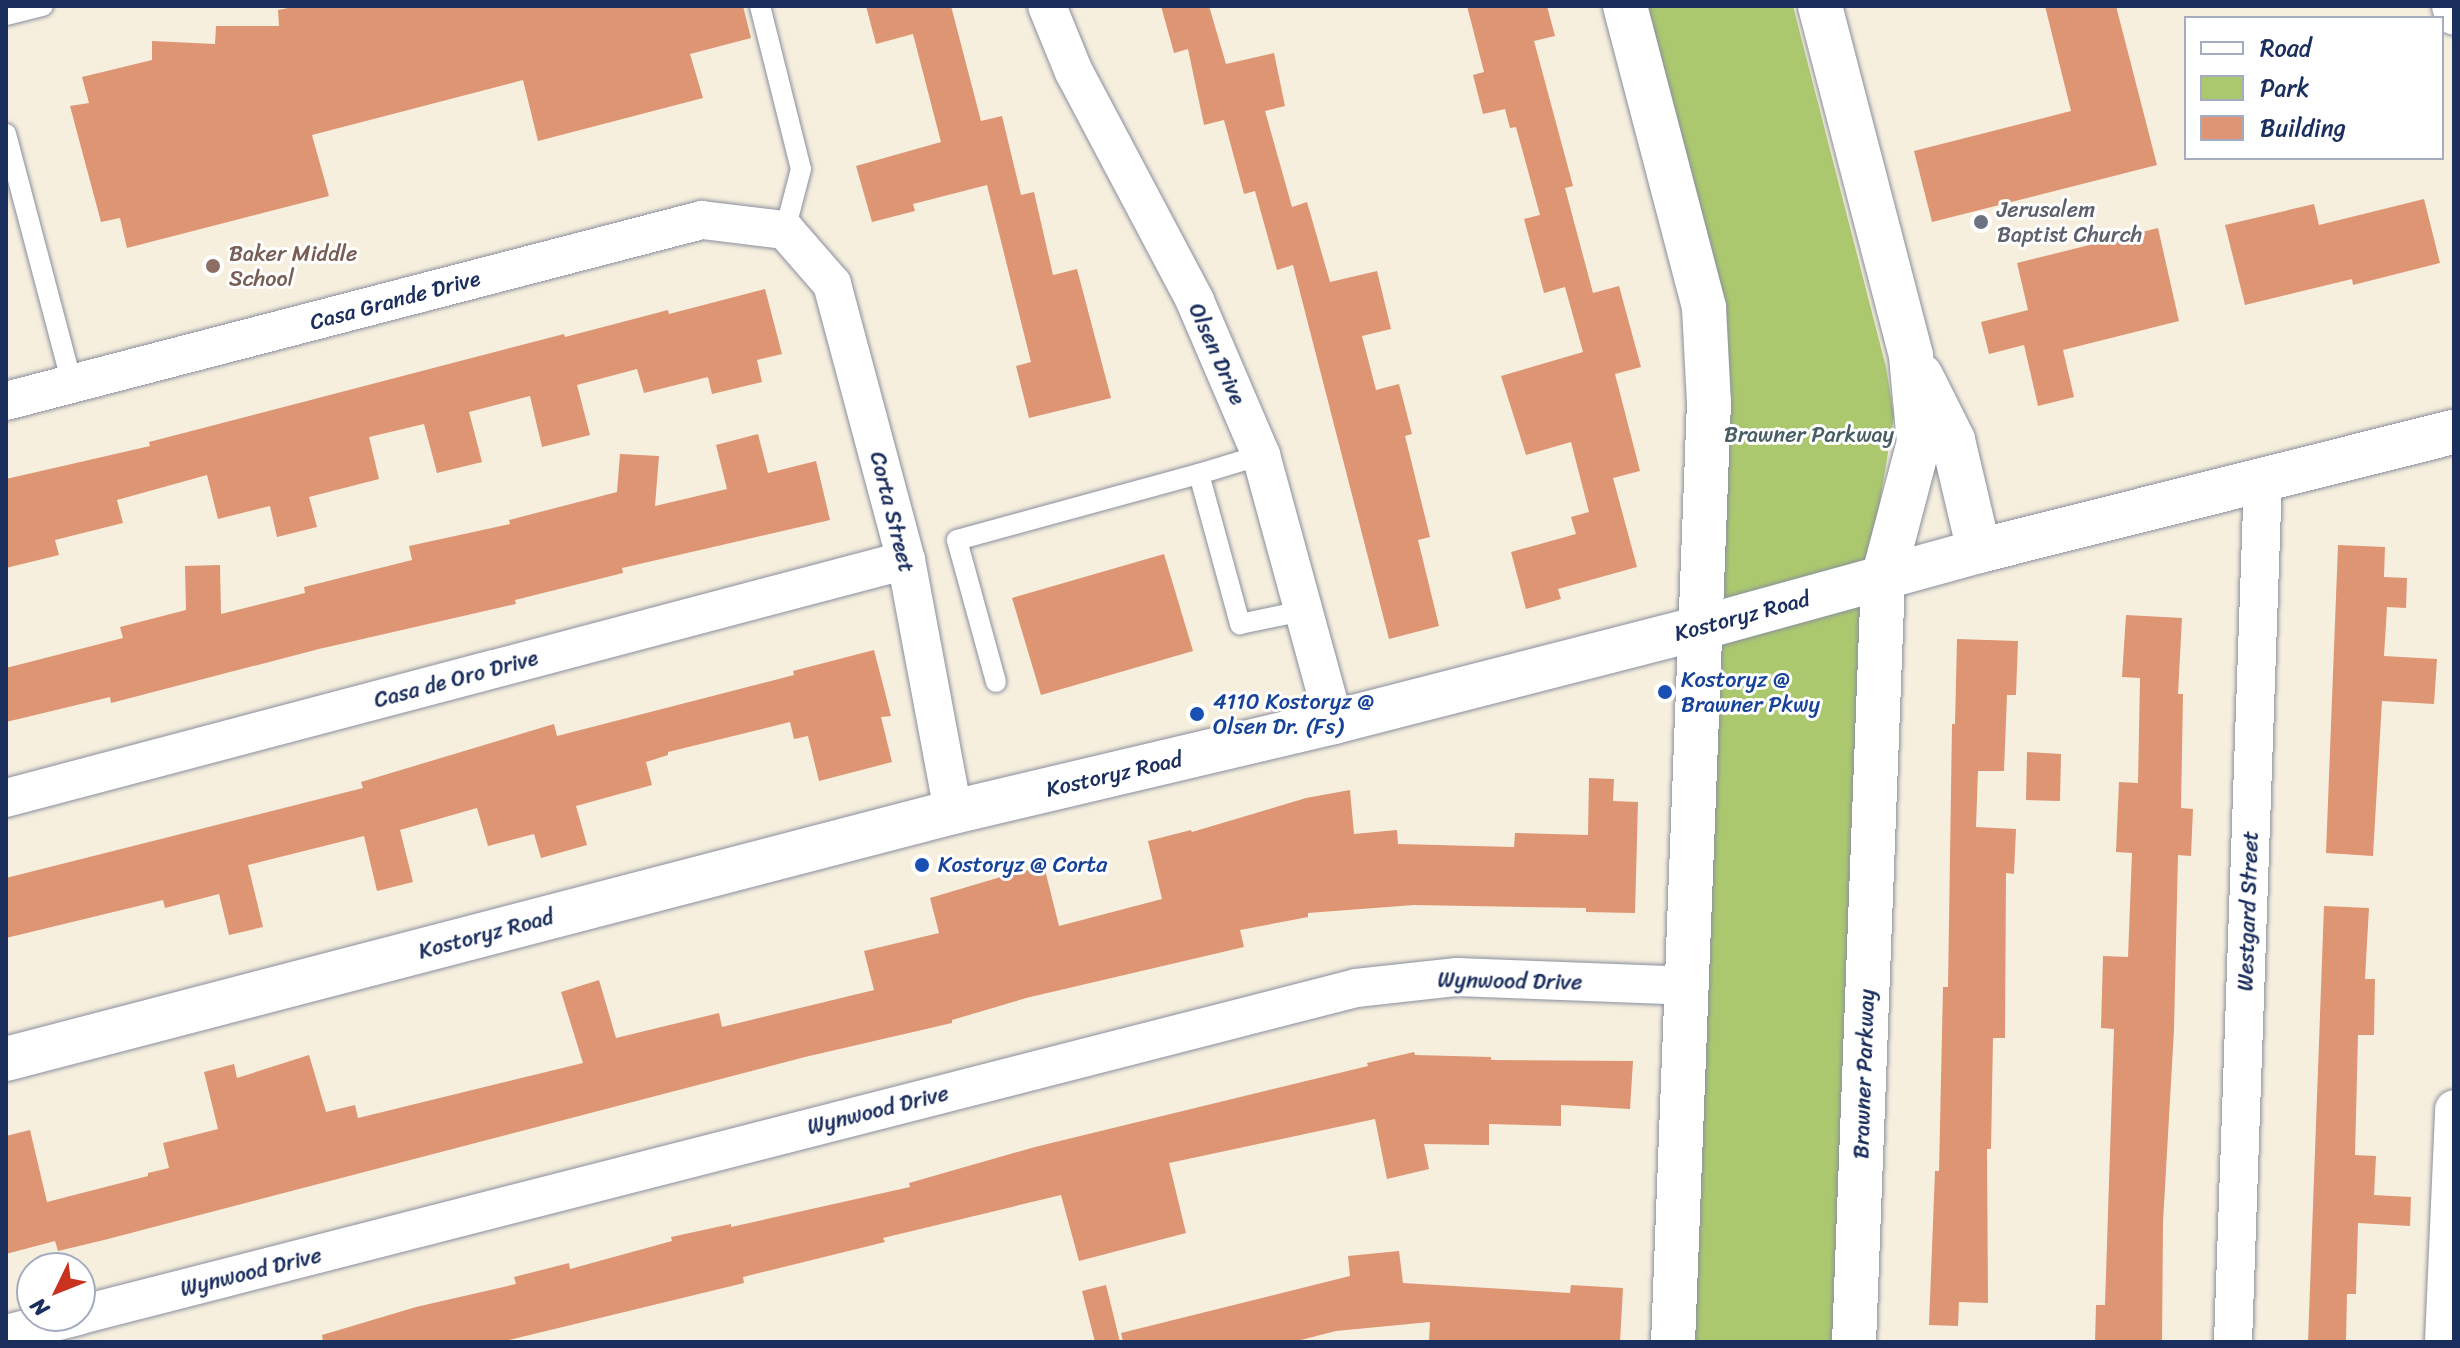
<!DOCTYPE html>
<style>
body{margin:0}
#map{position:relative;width:2460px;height:1348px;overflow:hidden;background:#f7efde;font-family:Sriracha,sans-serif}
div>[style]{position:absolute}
.green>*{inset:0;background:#acc86f}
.building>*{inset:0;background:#de9573}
.roads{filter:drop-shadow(0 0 2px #898f9e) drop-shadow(0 0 2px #898f9e)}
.lane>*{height:20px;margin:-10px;padding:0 10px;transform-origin:10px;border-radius:10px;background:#fff}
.street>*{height:38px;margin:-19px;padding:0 19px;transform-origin:19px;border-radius:19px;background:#fff}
.secondary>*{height:44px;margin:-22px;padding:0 22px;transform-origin:22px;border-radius:22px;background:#fff}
.dots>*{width:22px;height:22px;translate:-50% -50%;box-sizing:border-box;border:4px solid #fff;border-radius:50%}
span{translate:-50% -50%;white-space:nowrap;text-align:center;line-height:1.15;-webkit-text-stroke:6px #fff;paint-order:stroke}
.worship-label{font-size:22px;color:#5b616d}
.left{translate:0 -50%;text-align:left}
.education-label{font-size:22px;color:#785e54}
.street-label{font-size:22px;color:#1b2f5e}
.park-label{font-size:22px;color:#465d63}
.transit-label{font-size:22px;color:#164399}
.frame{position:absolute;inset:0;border:8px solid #1b2f5e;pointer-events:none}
.legend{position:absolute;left:2184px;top:16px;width:260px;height:144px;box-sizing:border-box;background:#fff;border:2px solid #a4acbf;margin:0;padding:10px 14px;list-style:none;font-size:24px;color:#1b2f5e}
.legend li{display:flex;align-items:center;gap:16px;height:40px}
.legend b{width:40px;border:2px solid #a4acbf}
.north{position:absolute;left:16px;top:1252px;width:80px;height:80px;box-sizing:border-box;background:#fff;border:2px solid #a4acbf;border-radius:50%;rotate:227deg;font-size:22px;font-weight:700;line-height:32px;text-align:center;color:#1b2f5e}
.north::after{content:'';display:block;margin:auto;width:28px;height:36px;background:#c8321e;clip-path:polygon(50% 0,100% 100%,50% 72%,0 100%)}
</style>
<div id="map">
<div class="green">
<i style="clip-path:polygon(1643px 6px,1793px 6px,1886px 367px,1894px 416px,1877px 520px,1836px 1342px,1692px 1342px,1723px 522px)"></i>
</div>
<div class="building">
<i style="clip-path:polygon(298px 6px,743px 6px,751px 38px,690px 54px,703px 98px,538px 141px,523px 80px,312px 135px,329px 196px,127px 248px,120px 218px,101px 222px,70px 106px,89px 103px,82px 77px,152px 60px,152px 41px,215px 44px,216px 26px,279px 26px,278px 10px)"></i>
<i style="clip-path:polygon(866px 6px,951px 6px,981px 121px,1002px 116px,1021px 195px,1034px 192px,1053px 275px,1077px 269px,1111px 398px,1029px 418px,1016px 366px,1031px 362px,987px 185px,913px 204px,915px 211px,872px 222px,856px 166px,941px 142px,913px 34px,876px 44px)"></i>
<i style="clip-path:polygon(1161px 6px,1209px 6px,1226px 64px,1274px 53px,1285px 106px,1265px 111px,1292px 207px,1307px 202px,1330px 282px,1377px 271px,1391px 329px,1362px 336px,1376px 390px,1399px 384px,1412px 434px,1405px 436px,1430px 537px,1418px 540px,1439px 626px,1389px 639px,1293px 265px,1277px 270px,1255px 191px,1244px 194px,1224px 120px,1204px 125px,1188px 49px,1174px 53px)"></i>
<i style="clip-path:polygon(1467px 6px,1547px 6px,1555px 36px,1534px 41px,1573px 186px,1565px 188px,1593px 293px,1619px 286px,1641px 367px,1615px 374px,1640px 471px,1613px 478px,1637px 567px,1558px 589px,1561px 599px,1526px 609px,1511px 552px,1576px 534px,1571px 517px,1589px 512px,1571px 442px,1526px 455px,1501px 376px,1583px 352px,1565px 287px,1544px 293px,1524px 219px,1540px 215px,1516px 127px,1510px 128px,1505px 109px,1483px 114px,1473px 75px,1484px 72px)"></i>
<i style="clip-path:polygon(2045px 6px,2116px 6px,2157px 165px,1932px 222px,1914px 151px,2071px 111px)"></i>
<i style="clip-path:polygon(2424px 199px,2440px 263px,2353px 285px,2352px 279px,2245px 305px,2225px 225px,2314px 204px,2319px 225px)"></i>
<i style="clip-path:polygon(2158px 228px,2179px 321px,2063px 350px,2074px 397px,2038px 406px,2024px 345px,1989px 354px,1981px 322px,2028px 310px,2017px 263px)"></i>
<i style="clip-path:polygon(765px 289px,782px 354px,757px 360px,762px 382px,712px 394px,708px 377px,644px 393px,637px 369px,577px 385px,590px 435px,542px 447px,530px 396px,469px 412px,482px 462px,437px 473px,424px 424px,369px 437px,379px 479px,309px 497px,317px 527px,277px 537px,270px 506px,218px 519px,207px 475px,117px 500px,123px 523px,55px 540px,59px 555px,6px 568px,6px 479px,150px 446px,149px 442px,564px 334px,565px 337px,668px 310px,669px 314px)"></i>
<i style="clip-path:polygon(758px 434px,768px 473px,816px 461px,830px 520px,622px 568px,623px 573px,515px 600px,516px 604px,319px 649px,111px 703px,110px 697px,6px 722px,6px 668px,123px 638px,120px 627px,186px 610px,185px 566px,220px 565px,221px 614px,305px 593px,304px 587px,412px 560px,409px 546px,510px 524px,509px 520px,617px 492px,620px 454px,659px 456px,655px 506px,727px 489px,716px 445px)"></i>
<i style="clip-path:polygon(2338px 545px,2385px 547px,2384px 577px,2407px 578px,2406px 608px,2387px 607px,2384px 656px,2437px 659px,2434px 704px,2382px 701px,2373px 856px,2326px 853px)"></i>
<i style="clip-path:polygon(1164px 554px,1193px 651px,1041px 695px,1012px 598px)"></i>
<i style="clip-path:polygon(2126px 615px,2182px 618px,2178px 694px,2183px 694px,2181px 808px,2193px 809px,2191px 856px,2178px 855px,2174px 1030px,2163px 1222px,2162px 1342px,2095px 1342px,2096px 1305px,2105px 1305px,2114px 1029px,2101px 1028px,2103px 956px,2128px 957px,2132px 853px,2116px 852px,2119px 782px,2138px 783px,2140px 678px,2122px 677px)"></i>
<i style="clip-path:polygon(1957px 639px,2018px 641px,2016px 695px,2007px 695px,2004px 771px,1978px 771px,1976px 827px,2016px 829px,2014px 874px,2006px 873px,2005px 1038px,1993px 1038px,1991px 1149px,1987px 1149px,1988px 1303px,1959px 1302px,1958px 1326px,1929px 1325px,1935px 1171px,1939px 1171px,1943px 987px,1948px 987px,1952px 724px,1955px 724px)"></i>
<i style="clip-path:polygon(874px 650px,891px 716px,881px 717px,892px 762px,819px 781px,808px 736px,794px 739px,790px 722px,668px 752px,668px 755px,646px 762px,652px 785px,576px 806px,587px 845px,541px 858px,534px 834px,488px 846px,477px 808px,400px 830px,413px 882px,377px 891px,364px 836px,248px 865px,263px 927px,229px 935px,219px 894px,165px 908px,163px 900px,6px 938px,6px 878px,363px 788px,361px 782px,554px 724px,557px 736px,794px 675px,793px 671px)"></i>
<i style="clip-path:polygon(2027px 752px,2061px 754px,2060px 801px,2026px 800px)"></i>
<i style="clip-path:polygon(1589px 778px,1614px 779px,1613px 801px,1638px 802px,1635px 913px,1586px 912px,1586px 908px,1414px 905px,1308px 913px,1308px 917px,1240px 930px,1244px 947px,1026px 998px,952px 1020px,952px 1023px,805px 1057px,104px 1240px,58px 1251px,55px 1241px,6px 1254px,6px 1136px,30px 1130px,47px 1202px,148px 1176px,148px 1173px,169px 1168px,163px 1143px,218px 1129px,204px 1072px,234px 1064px,237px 1078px,309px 1055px,326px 1112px,355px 1105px,358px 1118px,583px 1063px,561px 992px,599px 980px,616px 1038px,719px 1013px,722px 1027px,874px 990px,864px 951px,939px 933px,930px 898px,1004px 876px,1044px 866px,1059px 926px,1162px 899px,1148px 841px,1191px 830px,1192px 832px,1306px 798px,1350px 790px,1354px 834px,1397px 830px,1398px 844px,1514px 847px,1515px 833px,1588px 835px)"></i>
<i style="clip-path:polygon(2324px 906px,2369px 908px,2365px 979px,2375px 979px,2374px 1035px,2358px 1035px,2355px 1155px,2376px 1156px,2374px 1195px,2411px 1197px,2410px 1226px,2358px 1223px,2356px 1294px,2347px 1294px,2346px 1342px,2308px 1342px)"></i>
<i style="clip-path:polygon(1414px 1052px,1415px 1055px,1491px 1057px,1491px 1060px,1633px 1061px,1630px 1109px,1561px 1105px,1561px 1126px,1489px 1124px,1489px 1145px,1424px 1144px,1429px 1169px,1387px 1179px,1375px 1119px,1169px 1163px,1186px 1233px,1079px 1261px,1061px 1195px,883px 1238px,885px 1242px,743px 1277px,744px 1283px,501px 1342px,323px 1342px,322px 1335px,416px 1307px,516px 1284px,514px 1277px,569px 1263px,570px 1269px,672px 1241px,671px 1237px,731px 1224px,731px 1227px,910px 1187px,909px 1183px,1035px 1147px,1368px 1066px,1367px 1063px)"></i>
<i style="clip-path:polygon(1399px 1251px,1403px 1283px,1570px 1293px,1571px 1285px,1623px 1288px,1620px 1342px,1429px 1341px,1430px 1322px,1336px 1331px,1293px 1342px,1123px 1342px,1121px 1333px,1350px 1276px,1348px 1256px)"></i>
<i style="clip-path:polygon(1106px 1285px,1120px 1342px,1095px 1342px,1082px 1291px)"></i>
</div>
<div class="roads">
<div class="lane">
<i style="left:760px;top:6px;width:168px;rotate:75.9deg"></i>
<i style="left:801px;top:169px;width:63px;rotate:104.7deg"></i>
<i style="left:6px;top:15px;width:38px;rotate:-14deg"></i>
<i style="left:6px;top:134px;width:259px;rotate:75.2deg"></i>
<i style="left:1199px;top:474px;width:65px;rotate:-17deg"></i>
<i style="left:996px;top:682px;width:147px;rotate:-105.4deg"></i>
<i style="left:957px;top:540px;width:251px;rotate:-15.3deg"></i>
<i style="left:1199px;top:474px;width:156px;rotate:74.7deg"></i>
<i style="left:1240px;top:624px;width:63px;rotate:-11.8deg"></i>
</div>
<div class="street">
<i style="left:1047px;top:6px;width:71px;rotate:67.8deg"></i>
<i style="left:1074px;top:72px;width:259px;rotate:62.1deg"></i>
<i style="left:1195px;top:301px;width:168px;rotate:66.8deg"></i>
<i style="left:1261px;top:455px;width:277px;rotate:74.7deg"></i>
<i style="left:2451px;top:6px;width:10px;rotate:73deg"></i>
<i style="left:6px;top:401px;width:719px;rotate:-14.58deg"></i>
<i style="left:702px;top:220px;width:84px;rotate:6.9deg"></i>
<i style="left:785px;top:230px;width:72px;rotate:49deg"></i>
<i style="left:832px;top:284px;width:286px;rotate:75deg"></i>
<i style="left:906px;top:560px;width:256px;rotate:79.4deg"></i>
<i style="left:6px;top:798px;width:931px;rotate:-14.81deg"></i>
<i style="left:80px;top:1315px;width:1317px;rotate:-14.37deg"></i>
<i style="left:1356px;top:988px;width:102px;rotate:-6.2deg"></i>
<i style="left:1457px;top:977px;width:230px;rotate:2.2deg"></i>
<i style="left:6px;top:1334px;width:74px;rotate:-14deg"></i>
<i style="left:2233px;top:1342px;width:863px;rotate:-88.01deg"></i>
<i style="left:2444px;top:1342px;width:233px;rotate:-87.5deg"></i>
</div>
<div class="secondary">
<i style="left:1625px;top:6px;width:312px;rotate:75.3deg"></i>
<i style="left:1704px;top:308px;width:94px;rotate:87deg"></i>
<i style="left:1709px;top:402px;width:941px;rotate:92.19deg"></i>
<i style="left:1820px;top:6px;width:362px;rotate:75.4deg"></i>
<i style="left:1911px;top:356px;width:86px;rotate:84.7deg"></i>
<i style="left:1919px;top:442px;width:141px;rotate:104.8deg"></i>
<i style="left:1883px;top:578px;width:765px;rotate:92.17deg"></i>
<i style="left:1921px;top:376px;width:72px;rotate:63.4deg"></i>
<i style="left:1953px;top:440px;width:114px;rotate:76.8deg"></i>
<i style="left:6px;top:1059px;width:979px;rotate:-14.62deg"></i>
<i style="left:953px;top:812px;width:391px;rotate:-13.3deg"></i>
<i style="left:1334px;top:722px;width:378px;rotate:-14.4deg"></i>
<i style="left:1700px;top:628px;width:289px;rotate:-15.4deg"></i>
<i style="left:1979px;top:551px;width:490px;rotate:-14.1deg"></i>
</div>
</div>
<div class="dots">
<i style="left:1981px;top:222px;background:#6b7280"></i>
<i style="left:213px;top:266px;background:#8d6e63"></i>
<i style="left:1665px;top:692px;background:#1a4fb4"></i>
<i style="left:1197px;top:714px;background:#1a4fb4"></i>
<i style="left:922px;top:865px;background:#1a4fb4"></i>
</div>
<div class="worship-label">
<span class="left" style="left:1997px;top:222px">Jerusalem<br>Baptist Church</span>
</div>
<div class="education-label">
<span class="left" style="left:229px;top:266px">Baker Middle<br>School</span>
</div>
<div class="street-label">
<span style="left:395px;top:300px;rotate:-15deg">Casa Grande Drive</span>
<span style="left:1217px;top:354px;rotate:66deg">Olsen Drive</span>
<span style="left:892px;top:512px;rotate:76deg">Corta Street</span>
<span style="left:1742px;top:616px;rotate:-15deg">Kostoryz Road</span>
<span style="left:456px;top:679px;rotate:-15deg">Casa de Oro Drive</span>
<span style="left:1114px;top:774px;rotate:-13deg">Kostoryz Road</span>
<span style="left:2248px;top:911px;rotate:-88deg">Westgard Street</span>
<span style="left:486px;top:934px;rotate:-15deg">Kostoryz Road</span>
<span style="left:1510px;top:981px;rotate:1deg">Wynwood Drive</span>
<span style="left:1864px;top:1074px;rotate:-88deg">Brawner Parkway</span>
<span style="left:878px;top:1110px;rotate:-14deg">Wynwood Drive</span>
<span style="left:251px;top:1272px;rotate:-14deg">Wynwood Drive</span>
</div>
<div class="park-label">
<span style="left:1809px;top:435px">Brawner Parkway</span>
</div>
<div class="transit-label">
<span class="left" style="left:1681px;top:692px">Kostoryz @<br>Brawner Pkwy</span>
<span class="left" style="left:1213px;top:714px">4110 Kostoryz @<br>Olsen Dr. (Fs)</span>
<span class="left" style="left:938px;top:865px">Kostoryz @ Corta</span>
</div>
<div class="frame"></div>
<ul class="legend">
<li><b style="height:10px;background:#fff"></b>Road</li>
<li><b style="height:22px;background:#acc86f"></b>Park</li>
<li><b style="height:22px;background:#de9573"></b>Building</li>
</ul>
<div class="north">N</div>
</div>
